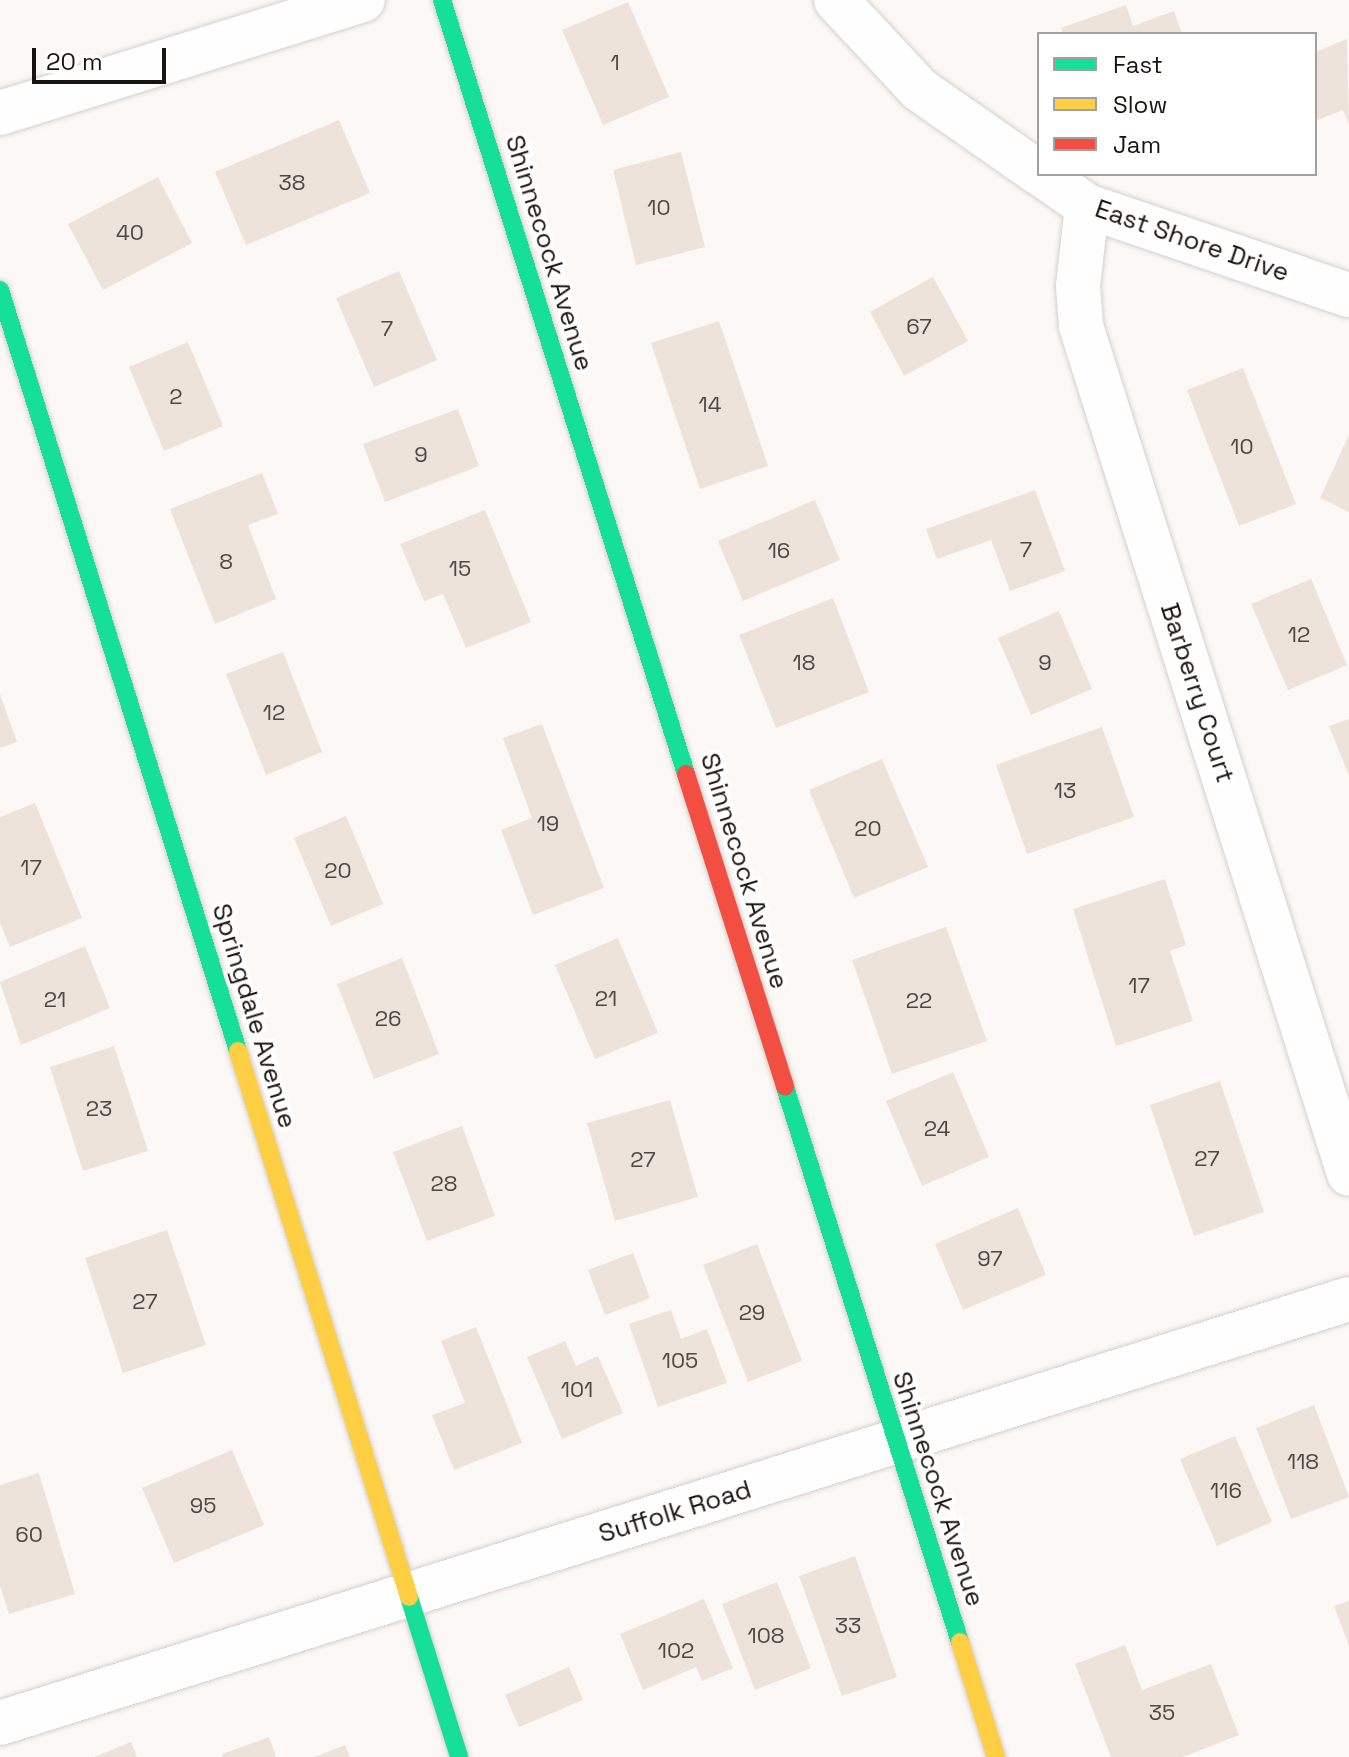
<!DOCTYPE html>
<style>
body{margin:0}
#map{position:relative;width:1349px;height:1757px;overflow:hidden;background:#fcf8f5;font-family:"Space Grotesk",sans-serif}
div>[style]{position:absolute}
.building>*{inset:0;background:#ede3da}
.roads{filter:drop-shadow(0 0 2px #d5d0cc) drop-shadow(0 0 2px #d5d0cc)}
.street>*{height:44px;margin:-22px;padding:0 22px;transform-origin:22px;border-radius:22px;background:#fffefe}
.fast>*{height:18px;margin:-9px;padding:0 9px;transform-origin:9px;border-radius:9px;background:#16e098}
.slow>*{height:18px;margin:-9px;padding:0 9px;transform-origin:9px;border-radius:9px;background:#ffcf43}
.jam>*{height:18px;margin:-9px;padding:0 9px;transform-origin:9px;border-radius:9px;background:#f24e42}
span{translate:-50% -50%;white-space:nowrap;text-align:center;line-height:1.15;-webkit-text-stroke:8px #fff;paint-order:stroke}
.number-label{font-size:22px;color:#4f4842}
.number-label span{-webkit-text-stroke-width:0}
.street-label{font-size:26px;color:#1a140f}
.legend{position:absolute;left:1037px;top:32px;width:280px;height:144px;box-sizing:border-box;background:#fff;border:2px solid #a3a19f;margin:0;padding:10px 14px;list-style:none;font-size:24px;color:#1a140f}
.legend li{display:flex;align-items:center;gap:16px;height:40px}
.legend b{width:40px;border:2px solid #a3a19f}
.scale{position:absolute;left:32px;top:48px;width:134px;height:36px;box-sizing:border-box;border:4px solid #1a140f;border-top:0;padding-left:10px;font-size:24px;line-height:28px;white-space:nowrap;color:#1a140f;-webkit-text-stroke:6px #fff;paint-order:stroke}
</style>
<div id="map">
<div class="building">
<i style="clip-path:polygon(628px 2px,669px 97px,603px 125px,562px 30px)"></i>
<i style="clip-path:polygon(1126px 5px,1133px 26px,1174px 11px,1182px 34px,1064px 34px,1061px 28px)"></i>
<i style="clip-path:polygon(1347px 39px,1349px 124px,1343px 110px,1315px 121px,1315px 52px)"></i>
<i style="clip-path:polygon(339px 120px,370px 193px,246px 245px,215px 172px)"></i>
<i style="clip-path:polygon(681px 152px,705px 247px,636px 265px,613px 170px)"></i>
<i style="clip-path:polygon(158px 177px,192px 243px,103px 290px,68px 224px)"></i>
<i style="clip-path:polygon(399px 271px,437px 360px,374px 387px,336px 298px)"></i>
<i style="clip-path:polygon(933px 277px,968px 341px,904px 376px,870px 312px)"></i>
<i style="clip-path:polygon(719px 321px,768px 466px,700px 489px,651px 343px)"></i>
<i style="clip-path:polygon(188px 342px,223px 426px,164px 451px,129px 367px)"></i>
<i style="clip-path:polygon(1243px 368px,1296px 504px,1239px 526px,1187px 390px)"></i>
<i style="clip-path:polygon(458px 409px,479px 466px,385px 502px,363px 444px)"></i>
<i style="clip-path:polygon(1349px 435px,1349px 512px,1320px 498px)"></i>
<i style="clip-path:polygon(262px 473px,278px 514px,248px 525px,276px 599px,215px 624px,170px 509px)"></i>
<i style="clip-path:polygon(1035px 490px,1065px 571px,1010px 591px,991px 540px,937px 559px,926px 529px)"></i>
<i style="clip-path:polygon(815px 500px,840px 560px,743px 601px,718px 541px)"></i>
<i style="clip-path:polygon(485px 510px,531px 622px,466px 648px,443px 594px,424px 601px,400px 544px)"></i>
<i style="clip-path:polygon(1311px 579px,1347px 665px,1288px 690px,1251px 604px)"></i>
<i style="clip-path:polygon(833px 598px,869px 692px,776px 728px,739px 635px)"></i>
<i style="clip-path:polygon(1059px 611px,1092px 689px,1031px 715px,998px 638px)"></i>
<i style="clip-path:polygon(283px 652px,322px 752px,266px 775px,226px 674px)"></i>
<i style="clip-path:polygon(0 694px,17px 742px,0 748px)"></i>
<i style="clip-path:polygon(1349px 719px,1349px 776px,1329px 726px)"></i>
<i style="clip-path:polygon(542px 724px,604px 888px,533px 915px,501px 830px,532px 818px,503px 738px)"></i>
<i style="clip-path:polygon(1102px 727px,1134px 817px,1027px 854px,996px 765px)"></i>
<i style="clip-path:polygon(882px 759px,928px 867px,854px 898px,809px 790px)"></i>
<i style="clip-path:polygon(35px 803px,82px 918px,10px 947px,0 923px,0 817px)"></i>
<i style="clip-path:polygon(346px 816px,383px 904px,331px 926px,294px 838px)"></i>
<i style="clip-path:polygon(1165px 879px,1186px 945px,1170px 951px,1193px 1021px,1116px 1046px,1073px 909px)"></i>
<i style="clip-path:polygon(946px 927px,987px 1041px,892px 1074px,852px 960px)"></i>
<i style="clip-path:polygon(618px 938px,658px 1033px,595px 1059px,555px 965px)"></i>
<i style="clip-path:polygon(85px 946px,110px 1008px,21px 1045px,0 982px)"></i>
<i style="clip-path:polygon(402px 958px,439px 1054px,374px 1079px,337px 984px)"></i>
<i style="clip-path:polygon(114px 1046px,148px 1151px,83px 1171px,50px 1067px)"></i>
<i style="clip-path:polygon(953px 1072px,989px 1157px,922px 1186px,886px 1101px)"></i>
<i style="clip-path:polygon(1220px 1081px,1264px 1212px,1194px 1236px,1150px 1105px)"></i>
<i style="clip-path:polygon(670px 1100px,698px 1197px,615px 1221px,587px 1123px)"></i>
<i style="clip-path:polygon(462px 1126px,495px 1216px,427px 1241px,393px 1152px)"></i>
<i style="clip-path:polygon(1018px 1208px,1046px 1275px,963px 1310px,935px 1244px)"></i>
<i style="clip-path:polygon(167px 1230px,206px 1345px,123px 1373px,85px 1258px)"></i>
<i style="clip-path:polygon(757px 1244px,802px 1361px,748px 1382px,703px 1265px)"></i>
<i style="clip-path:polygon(633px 1253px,650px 1298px,605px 1315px,588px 1270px)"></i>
<i style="clip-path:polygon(671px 1310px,681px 1339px,707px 1329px,727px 1383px,658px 1407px,629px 1324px)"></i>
<i style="clip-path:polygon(476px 1327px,522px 1443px,454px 1470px,432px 1415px,465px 1403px,441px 1341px)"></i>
<i style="clip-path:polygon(565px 1341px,576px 1366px,598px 1356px,623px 1413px,562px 1439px,527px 1357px)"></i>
<i style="clip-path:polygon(1314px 1405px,1349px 1497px,1291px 1519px,1256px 1428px)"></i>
<i style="clip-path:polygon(1235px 1436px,1272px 1522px,1217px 1546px,1180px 1459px)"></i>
<i style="clip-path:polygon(232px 1450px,264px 1525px,174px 1563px,142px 1488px)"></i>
<i style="clip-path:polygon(39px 1473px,75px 1594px,9px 1614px,0 1586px,0 1485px)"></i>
<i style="clip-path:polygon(855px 1556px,897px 1677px,842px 1696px,799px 1576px)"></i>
<i style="clip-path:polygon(777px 1582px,811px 1668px,755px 1690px,722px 1604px)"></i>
<i style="clip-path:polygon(704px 1599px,733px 1668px,702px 1681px,696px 1667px,643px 1690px,620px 1634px)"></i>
<i style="clip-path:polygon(1349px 1601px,1349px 1646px,1334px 1606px)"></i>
<i style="clip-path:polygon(1125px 1645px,1142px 1690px,1211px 1664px,1239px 1735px,1183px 1757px,1111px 1757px,1075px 1664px)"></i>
<i style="clip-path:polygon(569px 1667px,583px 1700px,519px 1727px,505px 1695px)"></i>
<i style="clip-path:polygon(269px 1737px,276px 1757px,223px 1757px,222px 1754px)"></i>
<i style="clip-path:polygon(131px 1742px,137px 1757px,94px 1757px)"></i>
<i style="clip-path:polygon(345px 1745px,350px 1757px,314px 1757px)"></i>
</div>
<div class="roads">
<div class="street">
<i style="left:836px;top:0;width:123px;rotate:47deg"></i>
<i style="left:920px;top:90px;width:145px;rotate:34.9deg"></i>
<i style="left:0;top:113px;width:380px;rotate:-17.3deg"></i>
<i style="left:1041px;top:174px;width:56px;rotate:34.8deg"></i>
<i style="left:1087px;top:206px;width:277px;rotate:18.8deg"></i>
<i style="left:1087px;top:206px;width:81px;rotate:96.4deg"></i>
<i style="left:1078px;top:286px;width:40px;rotate:85.7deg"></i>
<i style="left:1081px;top:326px;width:889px;rotate:72.46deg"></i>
<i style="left:0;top:1723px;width:1414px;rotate:-17.45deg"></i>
</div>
<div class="fast">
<i style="left:442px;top:0;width:812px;rotate:72.5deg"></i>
<i style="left:0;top:290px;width:797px;rotate:72.63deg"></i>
<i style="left:785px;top:1087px;width:582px;rotate:72.5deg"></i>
<i style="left:409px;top:1597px;width:168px;rotate:72.6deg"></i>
</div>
<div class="slow">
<i style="left:238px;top:1051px;width:572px;rotate:72.61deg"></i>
<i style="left:960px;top:1642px;width:121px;rotate:72.6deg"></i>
</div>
<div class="jam">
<i style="left:686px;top:774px;width:328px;rotate:72.4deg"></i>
</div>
</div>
<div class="number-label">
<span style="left:615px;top:63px">1</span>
<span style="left:292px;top:183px">38</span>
<span style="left:659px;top:208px">10</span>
<span style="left:130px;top:233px">40</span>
<span style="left:919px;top:327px">67</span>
<span style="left:387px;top:329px">7</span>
<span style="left:176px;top:397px">2</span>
<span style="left:710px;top:405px">14</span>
<span style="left:1242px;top:447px">10</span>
<span style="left:421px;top:455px">9</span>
<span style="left:1026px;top:550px">7</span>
<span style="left:779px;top:551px">16</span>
<span style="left:226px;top:562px">8</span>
<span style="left:460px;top:569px">15</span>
<span style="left:1299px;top:635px">12</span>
<span style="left:804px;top:663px">18</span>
<span style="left:1045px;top:663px">9</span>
<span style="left:274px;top:713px">12</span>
<span style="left:1065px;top:791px">13</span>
<span style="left:548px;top:824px">19</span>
<span style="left:868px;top:829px">20</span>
<span style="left:31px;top:868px">17</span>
<span style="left:338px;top:871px">20</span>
<span style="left:1139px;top:986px">17</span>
<span style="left:606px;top:999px">21</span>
<span style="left:55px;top:1000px">21</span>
<span style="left:919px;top:1001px">22</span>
<span style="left:388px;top:1019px">26</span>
<span style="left:99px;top:1109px">23</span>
<span style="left:937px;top:1129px">24</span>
<span style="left:1207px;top:1159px">27</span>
<span style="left:643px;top:1160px">27</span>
<span style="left:444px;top:1184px">28</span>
<span style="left:990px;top:1259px">97</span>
<span style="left:145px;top:1302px">27</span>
<span style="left:752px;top:1313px">29</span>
<span style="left:680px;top:1361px">105</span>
<span style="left:577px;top:1390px">101</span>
<span style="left:1303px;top:1462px">118</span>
<span style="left:1226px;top:1491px">116</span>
<span style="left:203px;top:1506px">95</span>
<span style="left:29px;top:1535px">60</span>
<span style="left:848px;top:1626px">33</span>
<span style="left:766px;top:1636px">108</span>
<span style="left:676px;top:1651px">102</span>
<span style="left:1162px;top:1713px">35</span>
</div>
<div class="street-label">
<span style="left:1192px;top:241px;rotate:19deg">East Shore Drive</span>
<span style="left:549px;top:253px;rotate:73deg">Shinnecock Avenue</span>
<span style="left:1197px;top:693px;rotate:72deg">Barberry Court</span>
<span style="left:744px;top:871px;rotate:73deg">Shinnecock Avenue</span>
<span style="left:254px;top:1016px;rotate:73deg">Springdale Avenue</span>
<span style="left:938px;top:1489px;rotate:72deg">Shinnecock Avenue</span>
<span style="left:675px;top:1512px;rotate:-17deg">Suffolk Road</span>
</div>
<ul class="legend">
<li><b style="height:10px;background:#16e098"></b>Fast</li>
<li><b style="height:10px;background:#ffcf43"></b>Slow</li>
<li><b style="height:10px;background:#f24e42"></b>Jam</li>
</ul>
<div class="scale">20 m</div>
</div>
